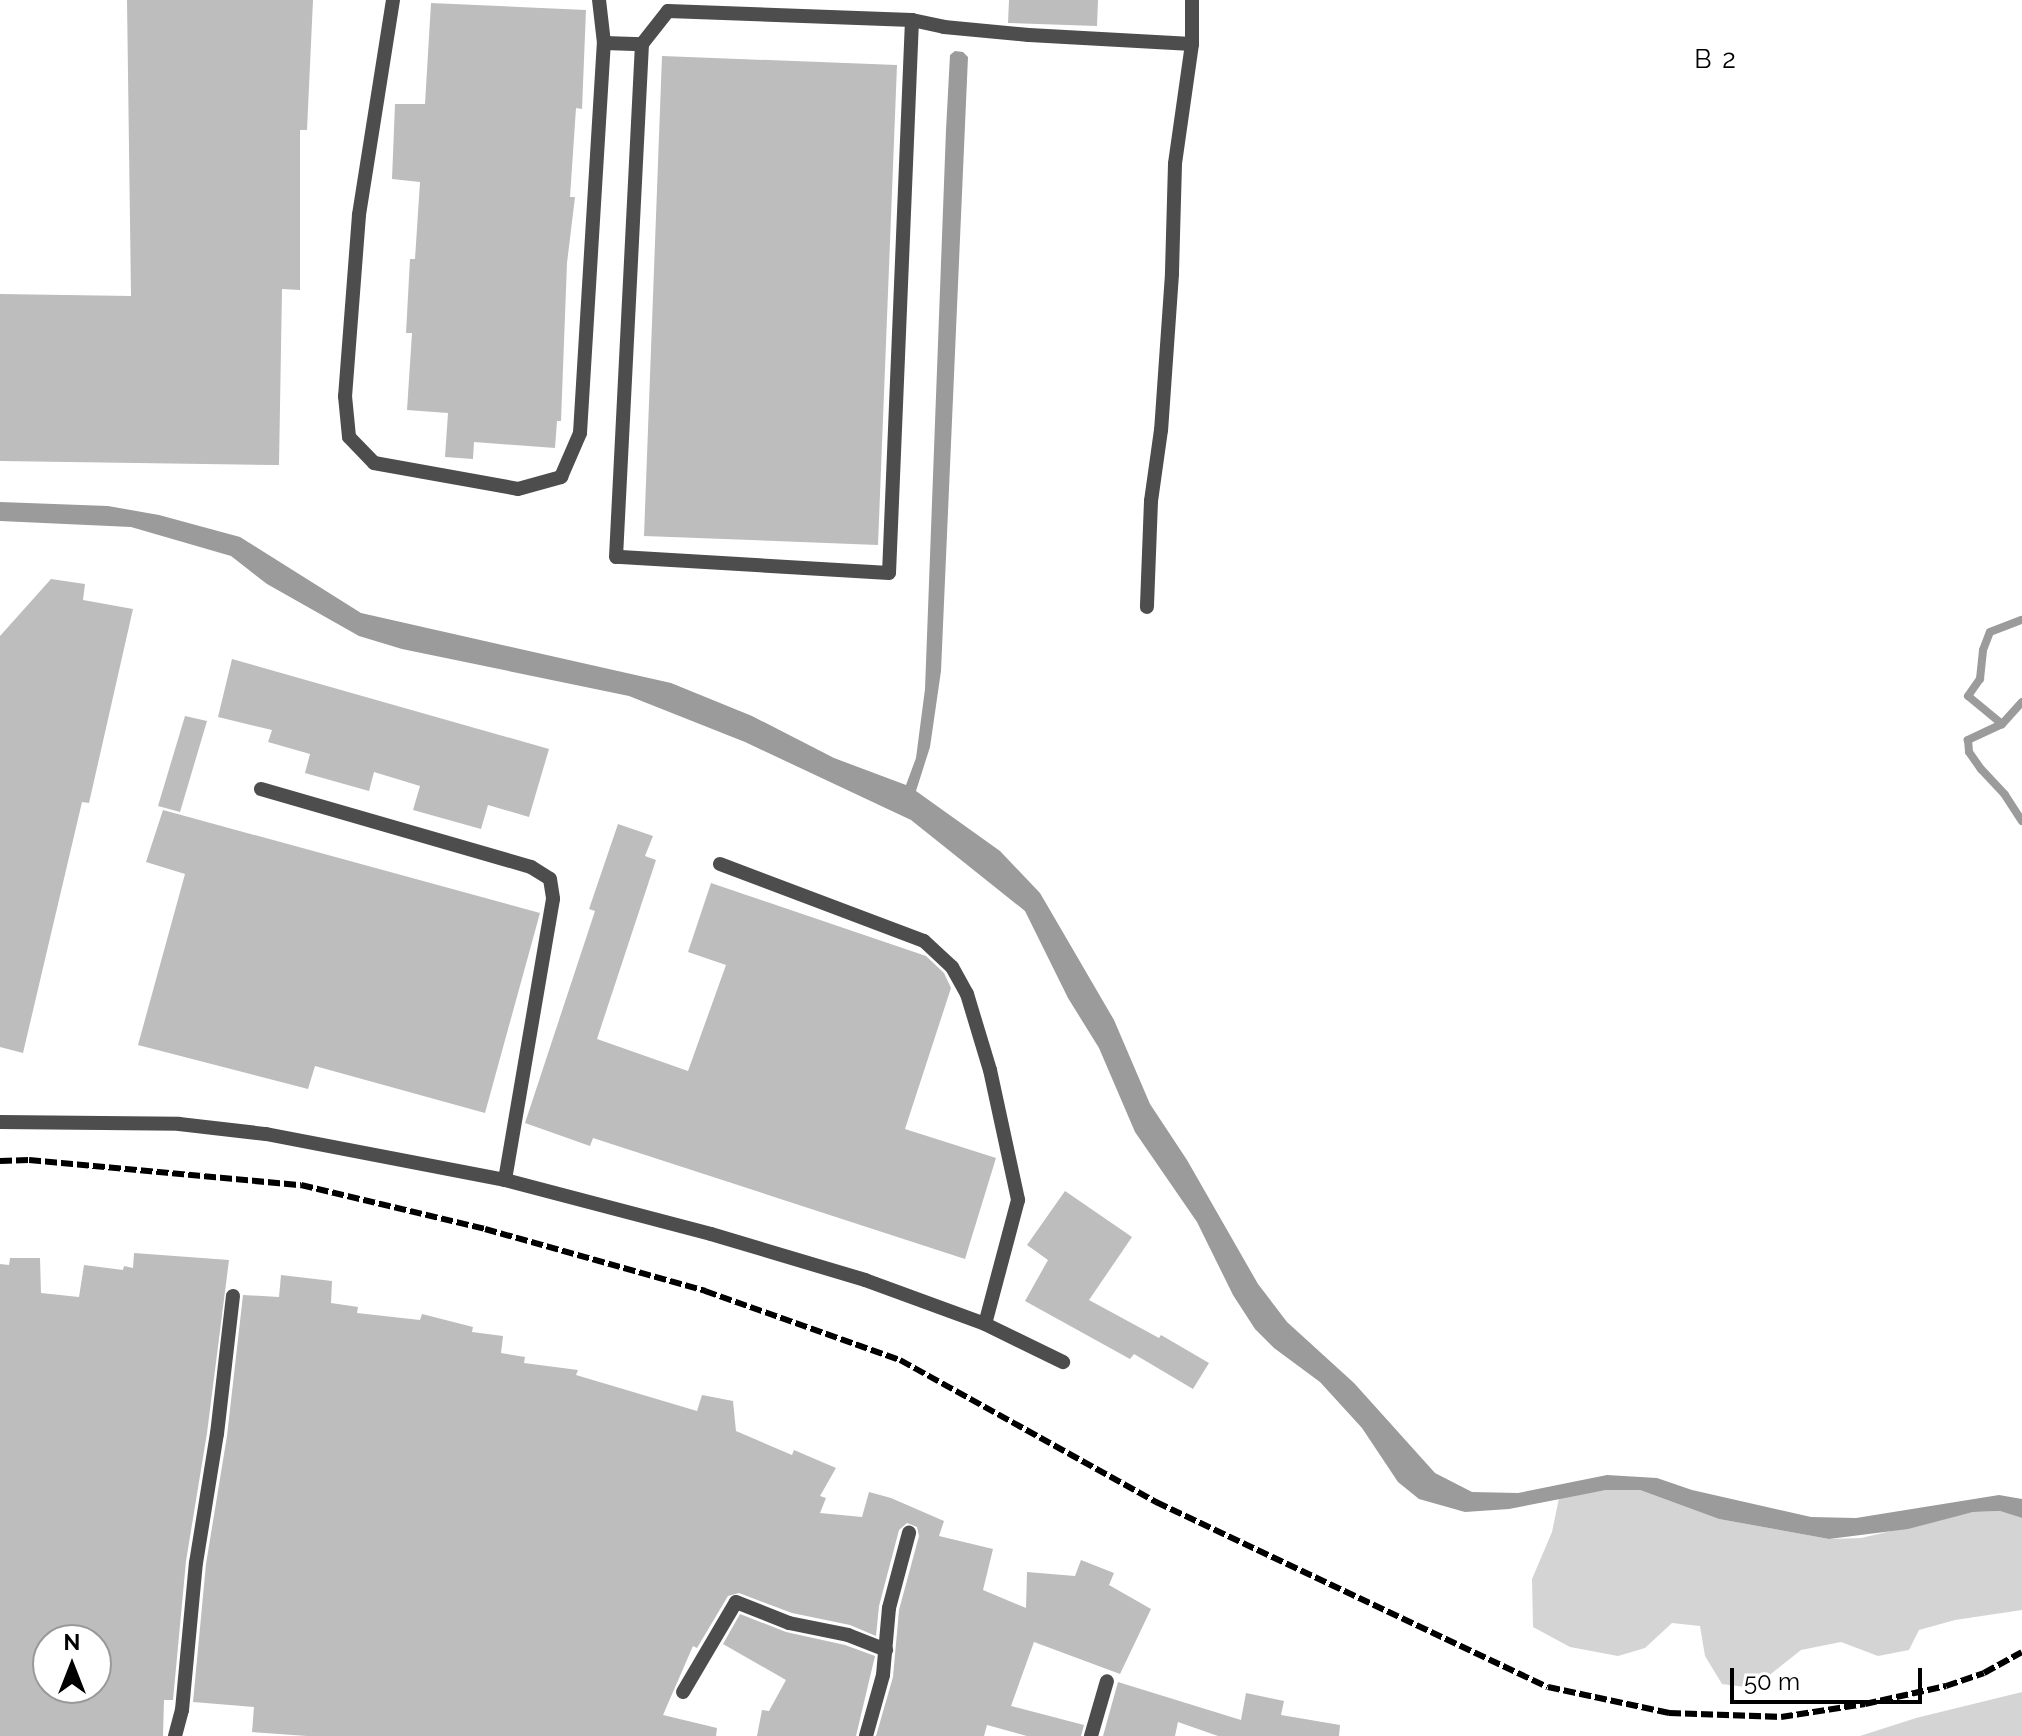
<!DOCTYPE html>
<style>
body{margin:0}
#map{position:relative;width:2022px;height:1736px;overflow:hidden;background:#fff;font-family:Raleway,sans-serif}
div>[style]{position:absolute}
.green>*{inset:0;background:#d4d4d4}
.water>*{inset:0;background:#9b9b9b}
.stream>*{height:8px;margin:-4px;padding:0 4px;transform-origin:4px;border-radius:4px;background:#9b9b9b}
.building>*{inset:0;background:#bdbdbd}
.minor>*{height:14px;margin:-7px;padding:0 7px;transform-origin:7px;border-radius:7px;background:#4d4d4d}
.rail>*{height:6px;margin-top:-3px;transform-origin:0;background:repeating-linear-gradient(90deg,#000 0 12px,transparent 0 16px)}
span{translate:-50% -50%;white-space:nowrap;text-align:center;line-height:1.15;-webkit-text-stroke:8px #fff;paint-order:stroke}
.quarter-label{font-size:26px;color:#000;letter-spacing:2px}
.north{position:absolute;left:32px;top:1624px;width:80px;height:80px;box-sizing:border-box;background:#fff;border:2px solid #999;border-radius:50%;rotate:0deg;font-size:22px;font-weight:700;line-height:32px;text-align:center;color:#000}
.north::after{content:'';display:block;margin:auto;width:28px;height:36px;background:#000;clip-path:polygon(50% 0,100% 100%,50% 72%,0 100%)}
.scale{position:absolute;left:1730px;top:1668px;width:192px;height:36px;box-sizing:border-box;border:4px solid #000;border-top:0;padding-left:10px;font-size:24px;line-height:28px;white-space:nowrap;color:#000;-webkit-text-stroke:6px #fff;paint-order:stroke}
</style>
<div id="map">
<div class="green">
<i style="clip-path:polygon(1606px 1490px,1640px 1490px,1719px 1519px,1829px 1539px,1861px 1538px,1973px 1512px,2000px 1511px,2022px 1518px,2022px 1610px,1955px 1620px,1919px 1630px,1909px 1650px,1878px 1656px,1841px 1642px,1801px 1650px,1753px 1688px,1722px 1684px,1705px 1656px,1700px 1626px,1672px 1623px,1645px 1648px,1618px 1656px,1570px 1647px,1533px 1627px,1532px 1579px,1552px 1532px,1559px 1498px)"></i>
<i style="clip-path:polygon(2022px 1692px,2022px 1736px,1860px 1736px,1916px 1718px)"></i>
</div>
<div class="water">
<i style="clip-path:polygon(955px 51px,963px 52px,968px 57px,941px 671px,930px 747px,916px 791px,1000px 851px,1040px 893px,1114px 1020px,1150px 1104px,1187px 1160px,1258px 1284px,1287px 1322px,1354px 1383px,1435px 1473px,1472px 1492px,1518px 1493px,1607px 1475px,1657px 1478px,1692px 1490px,1811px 1517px,1856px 1518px,1999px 1495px,2022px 1499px,2022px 1518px,2000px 1511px,1973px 1512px,1908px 1529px,1829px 1539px,1719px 1519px,1640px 1490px,1606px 1490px,1509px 1509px,1465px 1512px,1419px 1499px,1398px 1482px,1362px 1428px,1320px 1382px,1274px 1348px,1255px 1329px,1233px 1295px,1197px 1222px,1135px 1132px,1099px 1048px,1068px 998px,1025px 911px,911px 820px,745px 742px,629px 696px,402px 649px,359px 636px,267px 584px,231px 556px,131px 527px,0 521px,0 502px,108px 506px,159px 515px,240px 537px,361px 613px,671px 683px,752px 716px,834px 758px,906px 785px,916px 758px,925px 689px,946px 130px,950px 55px)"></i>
</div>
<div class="stream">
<i style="left:2022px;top:702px;width:30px;rotate:132deg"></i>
<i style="left:2002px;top:724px;width:38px;rotate:155deg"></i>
<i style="left:1968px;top:740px;width:12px;rotate:85deg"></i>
<i style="left:1969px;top:752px;width:21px;rotate:55deg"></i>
<i style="left:1981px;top:769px;width:35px;rotate:47deg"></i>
<i style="left:2005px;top:795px;width:31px;rotate:57deg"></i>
<i style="left:2002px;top:724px;width:44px;rotate:-140.5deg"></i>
<i style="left:1968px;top:696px;width:21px;rotate:-55deg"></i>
<i style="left:1980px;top:679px;width:29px;rotate:-84deg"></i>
<i style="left:1983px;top:650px;width:19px;rotate:-69deg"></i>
<i style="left:1990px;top:632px;width:34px;rotate:-21deg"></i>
</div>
<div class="building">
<i style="clip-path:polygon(127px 0,313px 0,307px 130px,300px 130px,300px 290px,282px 289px,279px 465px,0 461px,0 294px,131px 296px)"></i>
<i style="clip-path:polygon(1009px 0,1098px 0,1097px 26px,1008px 23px)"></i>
<i style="clip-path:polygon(431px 3px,586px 10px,582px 109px,576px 108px,570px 197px,575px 197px,567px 263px,561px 421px,557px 421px,555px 448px,474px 442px,473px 459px,445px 457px,448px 413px,407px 410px,412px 333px,406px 333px,410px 259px,415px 259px,420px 182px,392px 179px,395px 104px,425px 104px)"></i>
<i style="clip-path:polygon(662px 56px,897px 65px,878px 545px,644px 536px)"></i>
<i style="clip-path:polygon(51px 579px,85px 584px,83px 600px,133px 609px,89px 803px,82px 802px,23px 1053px,0 1047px,0 636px)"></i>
<i style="clip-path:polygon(232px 659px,549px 749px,529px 817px,488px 805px,481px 829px,413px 810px,420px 786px,374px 772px,369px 791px,305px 773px,310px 754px,268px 742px,272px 730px,218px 717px)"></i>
<i style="clip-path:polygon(185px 716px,207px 721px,180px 812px,158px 806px)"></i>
<i style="clip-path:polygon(163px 810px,540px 913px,485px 1113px,315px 1066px,308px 1089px,138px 1045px,185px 874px,146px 862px)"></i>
<i style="clip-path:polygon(618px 824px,653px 836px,645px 856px,656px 860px,597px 1039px,688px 1071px,726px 965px,688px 952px,711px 883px,926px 956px,944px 973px,951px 988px,905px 1129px,996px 1158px,965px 1259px,593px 1138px,590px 1146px,525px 1123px,595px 911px,589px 909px)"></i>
<i style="clip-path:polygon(1065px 1191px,1132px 1237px,1089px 1300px,1159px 1338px,1161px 1335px,1209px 1363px,1193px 1389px,1134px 1354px,1130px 1359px,1025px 1301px,1048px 1260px,1027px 1245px)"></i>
<i style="clip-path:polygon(evenodd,134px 1253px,229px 1260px,207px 1433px,186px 1561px,173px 1700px,164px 1700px,163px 1736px,0 1736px,0 1264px,9px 1265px,10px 1258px,40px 1258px,41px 1293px,79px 1297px,84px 1265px,123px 1270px,124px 1266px,133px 1268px,134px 1253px,48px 1640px,96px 1640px,96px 1688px,48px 1688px,48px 1640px)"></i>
<i style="clip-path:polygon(281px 1275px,332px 1281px,331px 1303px,358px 1307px,357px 1313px,420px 1320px,422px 1314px,473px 1327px,472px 1332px,503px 1336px,501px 1353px,525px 1357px,524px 1363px,578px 1370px,576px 1375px,697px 1411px,702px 1395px,733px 1401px,736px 1431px,792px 1455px,794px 1450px,836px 1468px,820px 1496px,826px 1498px,820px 1513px,862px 1517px,869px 1492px,891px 1498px,944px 1521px,939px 1536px,993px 1549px,983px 1590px,1026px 1608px,1027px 1572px,1075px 1576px,1081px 1560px,1114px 1573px,1109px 1585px,1151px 1609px,1120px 1674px,1034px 1642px,1011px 1706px,1084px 1725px,1081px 1736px,1027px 1736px,987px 1725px,984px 1736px,876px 1736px,893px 1677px,899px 1610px,919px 1536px,917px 1527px,907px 1523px,899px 1530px,879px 1606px,876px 1636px,850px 1625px,792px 1613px,739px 1593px,728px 1596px,697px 1648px,693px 1646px,663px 1715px,717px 1728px,716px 1736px,307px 1736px,252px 1732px,254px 1707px,193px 1702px,206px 1564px,227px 1436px,243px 1295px,279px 1297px)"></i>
<i style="clip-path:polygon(740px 1614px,786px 1632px,845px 1645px,875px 1656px,856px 1736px,757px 1736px,762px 1710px,769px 1711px,786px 1680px,723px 1644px)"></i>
<i style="clip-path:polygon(1118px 1682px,1241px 1720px,1246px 1693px,1284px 1701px,1281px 1715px,1340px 1725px,1339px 1736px,1218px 1736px,1178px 1722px,1175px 1736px,1103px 1736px)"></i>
</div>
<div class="minor">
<i style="left:393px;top:0;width:218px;rotate:99deg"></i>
<i style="left:359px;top:215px;width:182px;rotate:94.4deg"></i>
<i style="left:345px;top:396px;width:41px;rotate:84.4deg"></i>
<i style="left:349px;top:437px;width:36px;rotate:46deg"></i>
<i style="left:374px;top:463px;width:146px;rotate:10.2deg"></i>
<i style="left:518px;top:489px;width:45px;rotate:-15.6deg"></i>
<i style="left:561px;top:477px;width:48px;rotate:-66.6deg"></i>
<i style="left:580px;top:433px;width:391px;rotate:-86.5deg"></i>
<i style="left:604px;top:43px;width:43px;rotate:-96.6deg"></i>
<i style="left:912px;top:20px;width:33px;rotate:12deg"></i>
<i style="left:944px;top:27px;width:85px;rotate:5.4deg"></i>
<i style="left:1029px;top:35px;width:163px;rotate:3.2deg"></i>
<i style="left:1192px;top:44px;width:121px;rotate:98.1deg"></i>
<i style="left:1175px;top:164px;width:110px;rotate:91.6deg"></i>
<i style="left:1172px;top:274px;width:156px;rotate:94deg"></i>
<i style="left:1161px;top:430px;width:72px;rotate:98deg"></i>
<i style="left:1151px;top:501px;width:106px;rotate:92.2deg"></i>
<i style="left:604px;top:43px;width:38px;rotate:2deg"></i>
<i style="left:642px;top:44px;width:42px;rotate:-51.8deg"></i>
<i style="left:668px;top:11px;width:244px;rotate:2.1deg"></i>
<i style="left:912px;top:20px;width:553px;rotate:92.38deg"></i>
<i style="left:889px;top:573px;width:273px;rotate:-176.6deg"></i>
<i style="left:616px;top:557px;width:514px;rotate:-87.1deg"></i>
<i style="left:1192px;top:44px;width:44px;rotate:-90deg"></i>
<i style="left:261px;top:789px;width:281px;rotate:16.1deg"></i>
<i style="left:531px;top:867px;width:22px;rotate:32deg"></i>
<i style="left:550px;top:879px;width:20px;rotate:81deg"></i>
<i style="left:553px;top:899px;width:285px;rotate:99.7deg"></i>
<i style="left:720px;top:864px;width:218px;rotate:20.7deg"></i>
<i style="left:924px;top:941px;width:38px;rotate:43deg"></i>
<i style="left:952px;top:967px;width:31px;rotate:61deg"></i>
<i style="left:967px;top:994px;width:79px;rotate:73.2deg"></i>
<i style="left:990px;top:1070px;width:133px;rotate:77.8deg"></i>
<i style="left:1018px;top:1200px;width:128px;rotate:104.9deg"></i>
<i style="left:0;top:1122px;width:179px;rotate:0.6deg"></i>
<i style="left:179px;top:1124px;width:88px;rotate:6.6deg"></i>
<i style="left:266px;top:1134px;width:243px;rotate:10.9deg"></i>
<i style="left:505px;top:1180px;width:213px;rotate:14.7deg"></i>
<i style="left:711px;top:1234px;width:161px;rotate:16.6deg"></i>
<i style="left:865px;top:1280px;width:128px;rotate:20.1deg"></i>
<i style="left:985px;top:1324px;width:87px;rotate:26deg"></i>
<i style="left:683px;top:1692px;width:104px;rotate:-59.5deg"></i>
<i style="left:736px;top:1602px;width:57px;rotate:21.6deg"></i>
<i style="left:789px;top:1623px;width:60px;rotate:11.5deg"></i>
<i style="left:848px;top:1635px;width:41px;rotate:21.5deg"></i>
<i style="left:175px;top:1736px;width:27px;rotate:-75deg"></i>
<i style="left:182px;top:1710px;width:148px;rotate:-84.6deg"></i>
<i style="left:196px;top:1563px;width:131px;rotate:-80.8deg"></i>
<i style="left:217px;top:1434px;width:139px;rotate:-83.4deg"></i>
<i style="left:866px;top:1736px;width:63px;rotate:-74.4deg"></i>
<i style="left:883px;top:1675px;width:67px;rotate:-84.9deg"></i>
<i style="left:889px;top:1608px;width:78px;rotate:-75.1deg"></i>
<i style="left:1091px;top:1736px;width:57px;rotate:-73.8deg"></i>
</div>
<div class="rail">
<i style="left:0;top:1161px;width:29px;rotate:-2deg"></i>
<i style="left:29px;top:1160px;width:273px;rotate:5.3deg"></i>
<i style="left:301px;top:1185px;width:189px;rotate:13.4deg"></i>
<i style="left:485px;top:1229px;width:229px;rotate:15.7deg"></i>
<i style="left:705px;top:1291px;width:207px;rotate:19.5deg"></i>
<i style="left:900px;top:1360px;width:293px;rotate:29deg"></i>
<i style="left:1156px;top:1502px;width:433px;rotate:25.3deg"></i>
<i style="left:1548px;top:1687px;width:124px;rotate:12.1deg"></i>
<i style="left:1669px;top:1713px;width:112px;rotate:2deg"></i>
<i style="left:1781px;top:1717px;width:85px;rotate:-8.8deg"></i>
<i style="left:1865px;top:1704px;width:83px;rotate:-12.5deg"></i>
<i style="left:1946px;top:1686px;width:40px;rotate:-18.9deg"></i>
<i style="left:1984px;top:1673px;width:43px;rotate:-28.9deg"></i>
</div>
<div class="quarter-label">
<span style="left:1716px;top:60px">B 2</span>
</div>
<div class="north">N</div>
<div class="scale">50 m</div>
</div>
